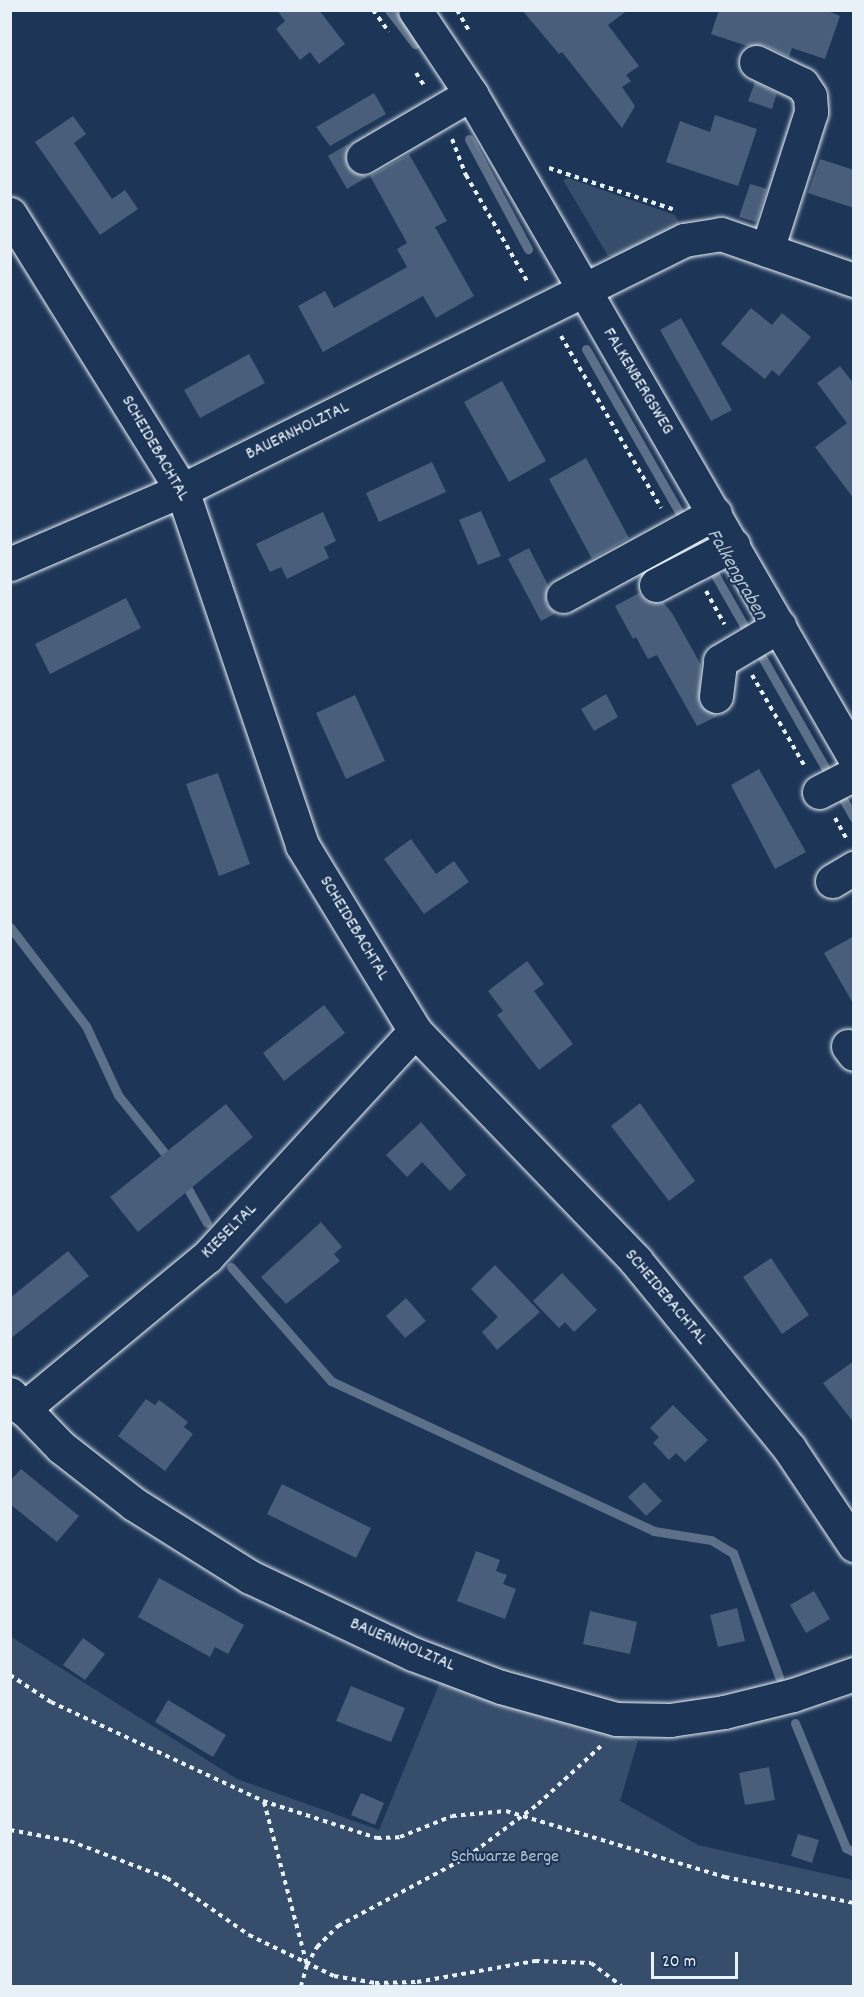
<!DOCTYPE html>
<style>
body{margin:0}
#map{position:relative;width:864px;height:1997px;overflow:hidden;background:#1d3557;font-family:Dekko,sans-serif}
div>[style]{position:absolute}
.green>*{inset:0;background:#374d6c}
.stream>*{height:9px;margin:-4.5px;padding:0 4.5px;transform-origin:4.5px;border-radius:4.5px;background:#5d7089}
.building>*{inset:0;background:#495e7a}
.path>*{height:4px;margin-top:-2px;transform-origin:0;background:repeating-linear-gradient(90deg,#e8f1f8 0 4.5px,transparent 0 9px)}
.roads{filter:drop-shadow(0 0 2px #e8f1f8) drop-shadow(0 0 2px #e8f1f8)}
.minor>*{height:33px;margin:-16.5px;padding:0 16.5px;transform-origin:16.5px;border-radius:16.5px;background:#1d3557}
span{translate:-50% -50%;white-space:nowrap;text-align:center;line-height:1.15;-webkit-text-stroke:4.5px #1d3557;paint-order:stroke}
.street-label{font-size:18px;color:#e8f1f8}
.park-label{font-size:18px;color:#b3c0ce}
.water-label{font-size:20px;color:#b7c4d1;font-style:italic}
.frame{position:absolute;inset:0;border:12px solid #e8f1f8;pointer-events:none}
.scale{position:absolute;left:651px;top:1952px;width:87px;height:27px;box-sizing:border-box;border:3px solid #e8f1f8;border-top:0;padding-left:8px;font-size:18px;line-height:21px;white-space:nowrap;color:#e8f1f8;-webkit-text-stroke:4px #1d3557;paint-order:stroke}
</style>
<div id="map">
<div class="green">
<i style="clip-path:polygon(568px 178px,675px 215px,681px 227px,616px 257px,608px 256px,563px 180px)"></i>
<i style="clip-path:polygon(10px 1636px,237px 1779px,379px 1830px,441px 1680px,638px 1741px,620px 1801px,698px 1845px,853px 1880px,853px 1986px,11px 1986px)"></i>
</div>
<div class="stream">
<i style="left:389px;top:10px;width:43px;rotate:52.6deg"></i>
<i style="left:469px;top:139px;width:125px;rotate:61.8deg"></i>
<i style="left:586px;top:349px;width:540px;rotate:60.26deg"></i>
<i style="left:10px;top:927px;width:125px;rotate:52.5deg"></i>
<i style="left:86px;top:1026px;width:76px;rotate:65.1deg"></i>
<i style="left:118px;top:1095px;width:85px;rotate:51.2deg"></i>
<i style="left:183px;top:1180px;width:49px;rotate:60.8deg"></i>
<i style="left:231px;top:1267px;width:152px;rotate:48.7deg"></i>
<i style="left:331px;top:1381px;width:356px;rotate:24.9deg"></i>
<i style="left:654px;top:1531px;width:58px;rotate:9deg"></i>
<i style="left:711px;top:1540px;width:26px;rotate:31deg"></i>
<i style="left:733px;top:1553px;width:132px;rotate:69.6deg"></i>
<i style="left:795px;top:1723px;width:135px;rotate:67.8deg"></i>
<i style="left:846px;top:1848px;width:9px;rotate:27deg"></i>
</div>
<div class="building">
<i style="clip-path:polygon(277px 10px,319px 10px,345px 44px,319px 64px,310px 52px,300px 60px,276px 29px,285px 21px)"></i>
<i style="clip-path:polygon(522px 10px,628px 10px,608px 25px,639px 66px,626px 75px,631px 81px,622px 87px,635px 106px,622px 128px,562px 52px,559px 54px)"></i>
<i style="clip-path:polygon(719px 10px,826px 10px,840px 16px,825px 59px,792px 48px,789px 57px,764px 45px,747px 46px,711px 34px)"></i>
<i style="clip-path:polygon(755px 82px,777px 93px,772px 109px,748px 101px)"></i>
<i style="clip-path:polygon(374px 93px,386px 114px,330px 146px,316px 127px)"></i>
<i style="clip-path:polygon(715px 115px,757px 129px,738px 186px,666px 162px,680px 121px,710px 132px)"></i>
<i style="clip-path:polygon(73px 116px,86px 134px,74px 143px,112px 199px,125px 190px,138px 209px,100px 235px,35px 142px)"></i>
<i style="clip-path:polygon(348px 144px,347px 166px,367px 177px,347px 189px,328px 156px)"></i>
<i style="clip-path:polygon(409px 154px,447px 221px,435px 227px,474px 296px,436px 318px,423px 296px,323px 352px,298px 306px,325px 291px,334px 308px,407px 267px,397px 249px,407px 243px,370px 176px)"></i>
<i style="clip-path:polygon(820px 159px,854px 170px,854px 208px,808px 193px)"></i>
<i style="clip-path:polygon(750px 184px,767px 189px,756px 222px,739px 217px)"></i>
<i style="clip-path:polygon(751px 308px,772px 325px,782px 313px,811px 337px,779px 376px,772px 370px,765px 379px,721px 344px)"></i>
<i style="clip-path:polygon(681px 318px,732px 410px,711px 421px,660px 330px)"></i>
<i style="clip-path:polygon(249px 354px,265px 383px,200px 418px,184px 390px)"></i>
<i style="clip-path:polygon(840px 366px,854px 384px,854px 499px,815px 447px,847px 423px,817px 383px)"></i>
<i style="clip-path:polygon(502px 381px,546px 461px,509px 482px,464px 402px)"></i>
<i style="clip-path:polygon(586px 458px,629px 538px,592px 559px,549px 479px)"></i>
<i style="clip-path:polygon(432px 462px,446px 492px,379px 522px,366px 493px)"></i>
<i style="clip-path:polygon(481px 511px,501px 556px,478px 565px,459px 520px)"></i>
<i style="clip-path:polygon(323px 512px,336px 541px,324px 547px,329px 558px,287px 579px,281px 567px,270px 572px,256px 544px)"></i>
<i style="clip-path:polygon(529px 548px,548px 585px,546px 604px,556px 613px,541px 621px,508px 559px)"></i>
<i style="clip-path:polygon(639px 593px,646px 601px,663px 602px,672px 613px,701px 665px,699px 704px,718px 716px,697px 726px,657px 655px,648px 659px,636px 637px,633px 639px,615px 606px)"></i>
<i style="clip-path:polygon(126px 598px,141px 628px,50px 674px,35px 644px)"></i>
<i style="clip-path:polygon(606px 694px,618px 717px,594px 731px,581px 709px)"></i>
<i style="clip-path:polygon(355px 695px,385px 761px,346px 779px,316px 713px)"></i>
<i style="clip-path:polygon(759px 769px,806px 852px,775px 869px,731px 785px)"></i>
<i style="clip-path:polygon(218px 773px,250px 864px,219px 876px,186px 784px)"></i>
<i style="clip-path:polygon(411px 839px,436px 874px,454px 861px,469px 882px,424px 914px,384px 859px)"></i>
<i style="clip-path:polygon(854px 936px,854px 1005px,824px 953px)"></i>
<i style="clip-path:polygon(527px 961px,544px 984px,534px 991px,573px 1044px,539px 1070px,497px 1015px,503px 1011px,488px 991px)"></i>
<i style="clip-path:polygon(324px 1005px,345px 1033px,284px 1081px,263px 1053px)"></i>
<i style="clip-path:polygon(640px 1103px,695px 1181px,669px 1201px,611px 1126px)"></i>
<i style="clip-path:polygon(226px 1104px,253px 1137px,138px 1232px,110px 1197px)"></i>
<i style="clip-path:polygon(421px 1122px,466px 1175px,450px 1191px,422px 1162px,407px 1177px,386px 1155px)"></i>
<i style="clip-path:polygon(321px 1222px,342px 1247px,334px 1254px,340px 1261px,286px 1304px,261px 1277px)"></i>
<i style="clip-path:polygon(68px 1251px,89px 1276px,10px 1339px,10px 1298px)"></i>
<i style="clip-path:polygon(771px 1258px,809px 1315px,782px 1334px,743px 1277px)"></i>
<i style="clip-path:polygon(495px 1265px,540px 1312px,497px 1350px,482px 1332px,498px 1317px,471px 1289px)"></i>
<i style="clip-path:polygon(562px 1273px,597px 1310px,574px 1332px,565px 1322px,559px 1328px,533px 1301px)"></i>
<i style="clip-path:polygon(406px 1298px,426px 1321px,405px 1338px,386px 1316px)"></i>
<i style="clip-path:polygon(854px 1361px,854px 1423px,823px 1383px)"></i>
<i style="clip-path:polygon(146px 1399px,155px 1405px,159px 1400px,174px 1411px,188px 1422px,184px 1427px,193px 1434px,165px 1471px,118px 1436px)"></i>
<i style="clip-path:polygon(673px 1405px,708px 1440px,685px 1462px,676px 1453px,669px 1460px,653px 1443px,659px 1437px,650px 1428px)"></i>
<i style="clip-path:polygon(21px 1469px,79px 1516px,57px 1542px,10px 1504px,10px 1481px)"></i>
<i style="clip-path:polygon(644px 1482px,662px 1501px,646px 1516px,628px 1497px)"></i>
<i style="clip-path:polygon(282px 1484px,371px 1528px,356px 1558px,267px 1514px)"></i>
<i style="clip-path:polygon(476px 1551px,500px 1560px,496px 1571px,507px 1575px,503px 1584px,516px 1589px,505px 1619px,457px 1601px)"></i>
<i style="clip-path:polygon(159px 1578px,244px 1625px,228px 1654px,215px 1647px,210px 1657px,138px 1617px)"></i>
<i style="clip-path:polygon(814px 1591px,830px 1619px,806px 1633px,790px 1605px)"></i>
<i style="clip-path:polygon(737px 1608px,745px 1641px,718px 1647px,710px 1615px)"></i>
<i style="clip-path:polygon(590px 1611px,637px 1622px,630px 1654px,583px 1644px)"></i>
<i style="clip-path:polygon(83px 1638px,105px 1654px,85px 1680px,63px 1665px)"></i>
<i style="clip-path:polygon(351px 1686px,405px 1708px,391px 1742px,336px 1721px)"></i>
<i style="clip-path:polygon(168px 1700px,226px 1735px,213px 1757px,155px 1722px)"></i>
<i style="clip-path:polygon(769px 1767px,775px 1800px,745px 1805px,739px 1773px)"></i>
<i style="clip-path:polygon(361px 1793px,384px 1803px,375px 1825px,351px 1815px)"></i>
<i style="clip-path:polygon(798px 1834px,819px 1840px,812px 1863px,791px 1856px)"></i>
</div>
<div class="path">
<i style="left:373px;top:10px;width:27px;rotate:54deg"></i>
<i style="left:457px;top:10px;width:24px;rotate:60deg"></i>
<i style="left:416px;top:73px;width:17px;rotate:57deg"></i>
<i style="left:452px;top:139px;width:39px;rotate:69deg"></i>
<i style="left:466px;top:175px;width:125px;rotate:60.1deg"></i>
<i style="left:549px;top:168px;width:133px;rotate:18.4deg"></i>
<i style="left:561px;top:336px;width:199px;rotate:59.8deg"></i>
<i style="left:706px;top:591px;width:38px;rotate:61deg"></i>
<i style="left:752px;top:675px;width:104px;rotate:60deg"></i>
<i style="left:835px;top:818px;width:25px;rotate:61deg"></i>
<i style="left:10px;top:1675px;width:49px;rotate:33.4deg"></i>
<i style="left:51px;top:1702px;width:234px;rotate:25deg"></i>
<i style="left:263px;top:1801px;width:120px;rotate:18deg"></i>
<i style="left:377px;top:1838px;width:23px;rotate:-2deg"></i>
<i style="left:400px;top:1837px;width:56px;rotate:-22deg"></i>
<i style="left:452px;top:1816px;width:54px;rotate:-5.3deg"></i>
<i style="left:506px;top:1811px;width:229px;rotate:16.8deg"></i>
<i style="left:725px;top:1877px;width:132px;rotate:11.4deg"></i>
<i style="left:264px;top:1802px;width:169px;rotate:75.2deg"></i>
<i style="left:307px;top:1965px;width:22px;rotate:106deg"></i>
<i style="left:10px;top:1830px;width:61px;rotate:10.4deg"></i>
<i style="left:70px;top:1841px;width:104px;rotate:20.9deg"></i>
<i style="left:167px;top:1878px;width:100px;rotate:34.8deg"></i>
<i style="left:249px;top:1935px;width:94px;rotate:25.8deg"></i>
<i style="left:334px;top:1976px;width:42px;rotate:9.7deg"></i>
<i style="left:375px;top:1983px;width:42px;rotate:-1.4deg"></i>
<i style="left:417px;top:1982px;width:120px;rotate:-10.1deg"></i>
<i style="left:535px;top:1961px;width:56px;rotate:2deg"></i>
<i style="left:591px;top:1963px;width:38px;rotate:37deg"></i>
<i style="left:307px;top:1965px;width:21px;rotate:-61deg"></i>
<i style="left:317px;top:1947px;width:30px;rotate:-45deg"></i>
<i style="left:338px;top:1926px;width:146px;rotate:-28.1deg"></i>
<i style="left:467px;top:1857px;width:89px;rotate:-36.7deg"></i>
<i style="left:538px;top:1804px;width:86px;rotate:-42.6deg"></i>
</div>
<div class="roads">
<div class="minor">
<i style="left:415px;top:10px;width:101px;rotate:56.3deg"></i>
<i style="left:471px;top:94px;width:766px;rotate:59.99deg"></i>
<i style="left:756px;top:62px;width:51px;rotate:25.6deg"></i>
<i style="left:802px;top:84px;width:14px;rotate:56deg"></i>
<i style="left:810px;top:96px;width:16px;rotate:86deg"></i>
<i style="left:811px;top:112px;width:145px;rotate:107.7deg"></i>
<i style="left:363px;top:157px;width:125px;rotate:-30.3deg"></i>
<i style="left:10px;top:214px;width:325px;rotate:58.1deg"></i>
<i style="left:182px;top:490px;width:375px;rotate:71.3deg"></i>
<i style="left:302px;top:845px;width:218px;rotate:58.7deg"></i>
<i style="left:415px;top:1031px;width:319px;rotate:46.1deg"></i>
<i style="left:636px;top:1261px;width:242px;rotate:50.7deg"></i>
<i style="left:789px;top:1448px;width:117px;rotate:56.2deg"></i>
<i style="left:10px;top:564px;width:187px;rotate:-23.3deg"></i>
<i style="left:182px;top:490px;width:561px;rotate:-26.47deg"></i>
<i style="left:684px;top:240px;width:37px;rotate:-9deg"></i>
<i style="left:721px;top:234px;width:141px;rotate:19.1deg"></i>
<i style="left:656px;top:585px;width:87px;rotate:-27.5deg"></i>
<i style="left:563px;top:596px;width:173px;rotate:-28.6deg"></i>
<i style="left:716px;top:696px;width:35px;rotate:-83deg"></i>
<i style="left:720px;top:661px;width:69px;rotate:-30.7deg"></i>
<i style="left:819px;top:792px;width:39px;rotate:-27deg"></i>
<i style="left:832px;top:881px;width:26px;rotate:-31deg"></i>
<i style="left:848px;top:1046px;width:10px;rotate:53deg"></i>
<i style="left:10px;top:1394px;width:74px;rotate:46.1deg"></i>
<i style="left:61px;top:1447px;width:93px;rotate:38deg"></i>
<i style="left:134px;top:1504px;width:137px;rotate:32.2deg"></i>
<i style="left:250px;top:1577px;width:180px;rotate:25.3deg"></i>
<i style="left:413px;top:1654px;width:94px;rotate:20.6deg"></i>
<i style="left:501px;top:1687px;width:119px;rotate:15.5deg"></i>
<i style="left:616px;top:1719px;width:54px;rotate:1.1deg"></i>
<i style="left:670px;top:1720px;width:55px;rotate:-8.4deg"></i>
<i style="left:724px;top:1712px;width:71px;rotate:-13.8deg"></i>
<i style="left:793px;top:1695px;width:65px;rotate:-19deg"></i>
<i style="left:23px;top:1409px;width:239px;rotate:-39.6deg"></i>
<i style="left:207px;top:1257px;width:307px;rotate:-47.4deg"></i>
</div>
</div>
<div class="street-label">
<span style="left:637px;top:382px;rotate:59deg">FALKENBERGSWEG</span>
<span style="left:298px;top:432px;rotate:-26deg">BAUERNHOLZTAL</span>
<span style="left:154px;top:449px;rotate:60deg">SCHEIDEBACHTAL</span>
<span style="left:353px;top:929px;rotate:59deg">SCHEIDEBACHTAL</span>
<span style="left:230px;top:1232px;rotate:-45deg">KIESELTAL</span>
<span style="left:665px;top:1298px;rotate:50deg">SCHEIDEBACHTAL</span>
<span style="left:402px;top:1646px;rotate:23deg">BAUERNHOLZTAL</span>
</div>
<div class="park-label">
<span style="left:505px;top:1858px">Schwarze Berge</span>
</div>
<div class="water-label">
<span style="left:736px;top:575px;rotate:60deg">Falkengraben</span>
</div>
<div class="frame"></div>
<div class="scale">20 m</div>
</div>
